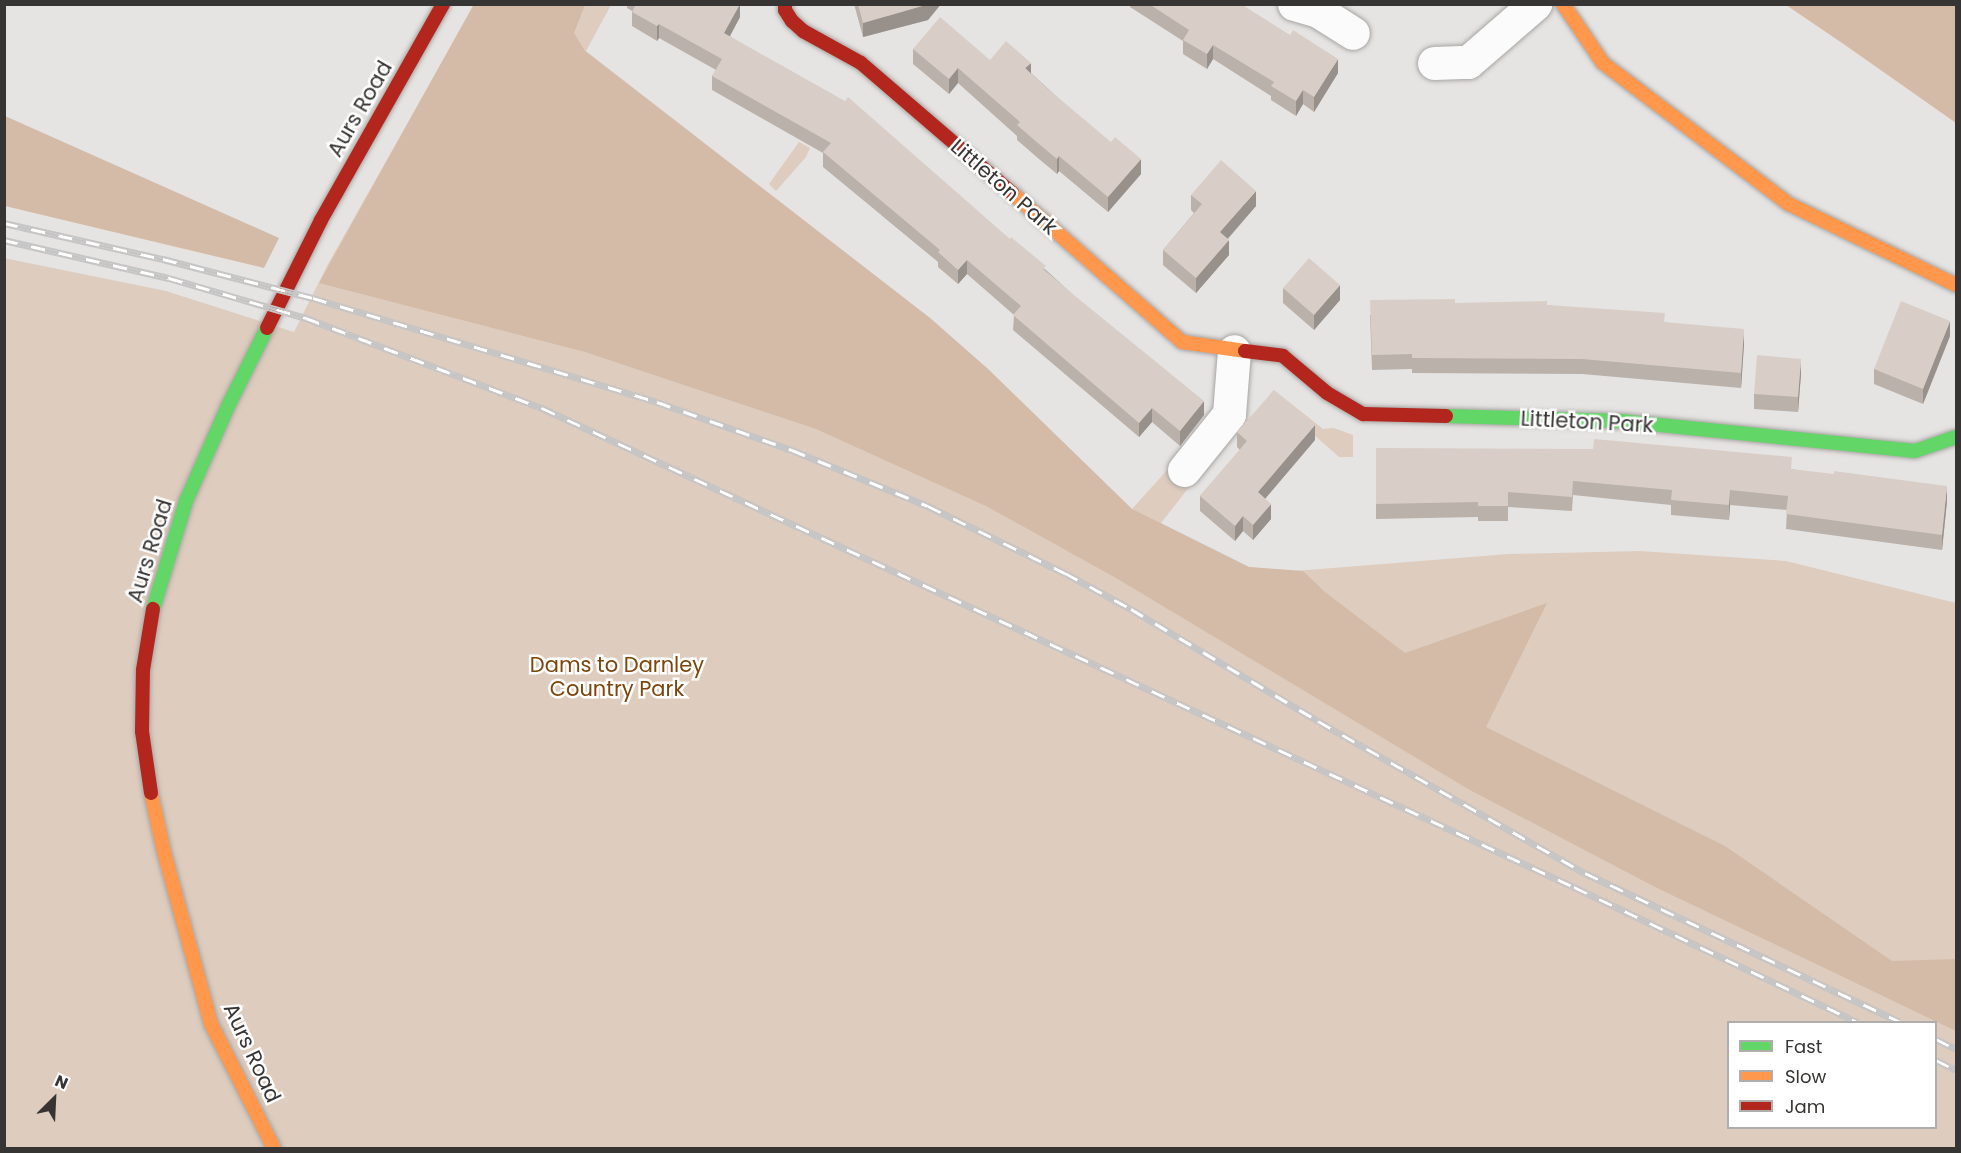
<!DOCTYPE html>
<style>
body{margin:0}
#map{position:relative;width:1961px;height:1153px;overflow:hidden;background:#e6e4e2;font-family:Poppins,sans-serif}
div>[style]{position:absolute}
.green>*{inset:0;background:#deccbe}
.forest>*{inset:0;background:#d4bba7}
.roads{filter:drop-shadow(0 0 2px #a8a6a4) drop-shadow(0 0 2px #a8a6a4)}
.street>*{height:33px;margin:-16.5px;padding:0 16.5px;transform-origin:16.5px;border-radius:16.5px;background:#fbfbfb}
.fast>*{height:14px;margin:-7px;padding:0 7px;transform-origin:7px;border-radius:7px;background:#63d668}
.slow>*{height:14px;margin:-7px;padding:0 7px;transform-origin:7px;border-radius:7px;background:#ff974d}
.jam>*{height:14px;margin:-7px;padding:0 7px;transform-origin:7px;border-radius:7px;background:#b3261e}
.rail>*{height:7px;margin-top:-3.5px;transform-origin:0;background:repeating-linear-gradient(90deg,#fff 0 14px,#c6c5c5 0 28px);box-sizing:border-box;border-block:2px solid #c6c5c5}
.wall>*{inset:0;background:#bab1ab}
.shaded-wall>*{inset:0;background:#97908b}
.building>*{inset:0;background:#d8cec7}
span{translate:-50% -50%;white-space:nowrap;text-align:center;line-height:1.15;-webkit-text-stroke:5px #fff;paint-order:stroke}
.street-label{font-size:21px;color:#373533}
.park-label{font-size:21px;color:#7e450a}
.frame{position:absolute;inset:0;border:6px solid #373533;pointer-events:none}
.legend{position:absolute;left:1727px;top:1021px;width:210px;height:108px;box-sizing:border-box;background:#fff;border:2px solid #afaead;margin:0;padding:8px 10px;list-style:none;font-size:18px;color:#373533}
.legend li{display:flex;align-items:center;gap:12px;height:30px}
.legend b{width:30px;border:2px solid #afaead}
.north{position:absolute;left:24px;top:1069px;width:60px;height:60px;-webkit-text-stroke:4px #fff;paint-order:stroke;rotate:24deg;font-size:16px;font-weight:700;line-height:24px;text-align:center;color:#373533}
.north::after{content:'';display:block;margin:auto;width:21px;height:27px;background:#373533;clip-path:polygon(50% 0,100% 100%,50% 72%,0 100%)}
</style>
<div id="map">
<div class="green">
<i style="clip-path:polygon(evenodd,474px 5px,611px 5px,586px 51px,930px 318px,988px 369px,1132px 509px,1169px 468px,1190px 486px,1161px 523px,1249px 567px,1295px 571px,1508px 554px,1640px 551px,1786px 561px,1956px 603px,1956px 1148px,5px 1148px,4px 258px,166px 291px,294px 332px,328px 264px,474px 5px,1728px 1022px,1936px 1022px,1936px 1128px,1728px 1128px,1728px 1022px)"></i>
<i style="clip-path:polygon(799px 142px,810px 148px,806px 157px,776px 191px,769px 184px)"></i>
<i style="clip-path:polygon(1274px 390px,1323px 429px,1334px 428px,1353px 435px,1353px 457px,1339px 457px,1269px 395px)"></i>
</div>
<div class="forest">
<i style="clip-path:polygon(474px 4px,585px 5px,574px 33px,585px 51px,930px 318px,988px 369px,1132px 509px,1249px 567px,1303px 571px,1325px 592px,1405px 653px,1547px 603px,1486px 727px,1725px 846px,1892px 961px,1956px 959px,1956px 1031px,1655px 887px,1468px 789px,1116px 578px,988px 507px,816px 429px,585px 352px,319px 283px)"></i>
<i style="clip-path:polygon(1786px 5px,1956px 5px,1956px 123px,1845px 45px)"></i>
<i style="clip-path:polygon(5px 116px,279px 238px,264px 268px,5px 206px)"></i>
</div>
<div class="roads">
<div class="street">
<i style="left:1294px;top:4px;width:25px;rotate:16deg"></i>
<i style="left:1318px;top:11px;width:41px;rotate:32.2deg"></i>
<i style="left:1434px;top:63px;width:34px;rotate:-2deg"></i>
<i style="left:1468px;top:62px;width:89px;rotate:-40.9deg"></i>
<i style="left:1184px;top:470px;width:72px;rotate:-51.2deg"></i>
<i style="left:1229px;top:414px;width:63px;rotate:-85.5deg"></i>
</div>
<div class="fast">
<i style="left:1446px;top:416px;width:175px;rotate:1.6deg"></i>
<i style="left:1621px;top:421px;width:296px;rotate:5.8deg"></i>
<i style="left:1915px;top:451px;width:43px;rotate:-18.9deg"></i>
<i style="left:153px;top:609px;width:113px;rotate:-73deg"></i>
<i style="left:186px;top:501px;width:104px;rotate:-66.1deg"></i>
<i style="left:228px;top:406px;width:87px;rotate:-63.4deg"></i>
</div>
<div class="slow">
<i style="left:1563px;top:4px;width:71px;rotate:55.9deg"></i>
<i style="left:1603px;top:63px;width:233px;rotate:37.2deg"></i>
<i style="left:1789px;top:204px;width:186px;rotate:25.9deg"></i>
<i style="left:1012px;top:193px;width:226px;rotate:41.2deg"></i>
<i style="left:1182px;top:342px;width:64px;rotate:8.1deg"></i>
<i style="left:151px;top:793px;width:60px;rotate:77.6deg"></i>
<i style="left:164px;top:852px;width:178px;rotate:74.7deg"></i>
<i style="left:211px;top:1024px;width:139px;rotate:63.1deg"></i>
</div>
<div class="jam">
<i style="left:785px;top:4px;width:6px;rotate:90deg"></i>
<i style="left:785px;top:10px;width:13px;rotate:58deg"></i>
<i style="left:792px;top:21px;width:15px;rotate:42deg"></i>
<i style="left:803px;top:31px;width:66px;rotate:28.9deg"></i>
<i style="left:861px;top:63px;width:199px;rotate:40.7deg"></i>
<i style="left:267px;top:328px;width:121px;rotate:-63.4deg"></i>
<i style="left:321px;top:220px;width:248px;rotate:-60.5deg"></i>
<i style="left:1245px;top:351px;width:38px;rotate:7deg"></i>
<i style="left:1283px;top:356px;width:57px;rotate:40.1deg"></i>
<i style="left:1327px;top:393px;width:42px;rotate:30.3deg"></i>
<i style="left:1363px;top:414px;width:83px;rotate:1.4deg"></i>
<i style="left:151px;top:793px;width:63px;rotate:-98.3deg"></i>
<i style="left:142px;top:731px;width:61px;rotate:-89.1deg"></i>
<i style="left:143px;top:670px;width:62px;rotate:-80.7deg"></i>
</div>
</div>
<div class="rail">
<i style="left:4px;top:223px;width:163px;rotate:12.8deg"></i>
<i style="left:163px;top:259px;width:155px;rotate:14.6deg"></i>
<i style="left:313px;top:298px;width:359px;rotate:16.8deg"></i>
<i style="left:657px;top:402px;width:143px;rotate:19.6deg"></i>
<i style="left:792px;top:450px;width:147px;rotate:22.4deg"></i>
<i style="left:928px;top:506px;width:153px;rotate:26.1deg"></i>
<i style="left:1065px;top:573px;width:75px;rotate:28.6deg"></i>
<i style="left:1131px;top:609px;width:218px;rotate:30.9deg"></i>
<i style="left:1318px;top:721px;width:307px;rotate:29.7deg"></i>
<i style="left:1585px;top:873px;width:348px;rotate:25.3deg"></i>
<i style="left:4px;top:240px;width:169px;rotate:13deg"></i>
<i style="left:169px;top:278px;width:143px;rotate:16.3deg"></i>
<i style="left:306px;top:318px;width:253px;rotate:20.9deg"></i>
<i style="left:542px;top:408px;width:1138px;rotate:24.9deg"></i>
<i style="left:1574px;top:887px;width:314px;rotate:25.5deg"></i>
<i style="left:1936px;top:1039px;width:22px;rotate:27deg"></i>
<i style="left:1936px;top:1060px;width:22px;rotate:27deg"></i>
</div>
<div class="wall">
<i style="clip-path:polygon(627px 4px,740px 4px,740px 17px,730px 36px,1046px 270px,1204px 415px,1180px 446px,1152px 422px,1139px 437px,1013px 330px,1014px 315px,967px 274px,958px 284px,938px 267px,938px 262px,823px 167px,823px 153px,712px 90px,712px 76px,716px 70px,659px 38px,657px 41px,632px 26px,632px 11px,627px 8px)"></i>
<i style="clip-path:polygon(854px 4px,941px 4px,928px 20px,863px 37px)"></i>
<i style="clip-path:polygon(1130px 4px,1241px 4px,1338px 73px,1314px 112px,1303px 104px,1296px 116px,1271px 100px,1271px 96px,1213px 59px,1207px 69px,1183px 54px,1183px 41px,1130px 7px)"></i>
<i style="clip-path:polygon(913px 49px,990px 60px,1031px 73px,1141px 174px,1108px 212px,1059px 171px,1057px 174px,1039px 159px,1017px 140px,1017px 136px,958px 83px,949px 94px,913px 64px)"></i>
<i style="clip-path:polygon(1191px 195px,1256px 206px,1228px 239px,1229px 255px,1196px 293px,1163px 265px,1163px 250px,1194px 213px,1191px 210px)"></i>
<i style="clip-path:polygon(1283px 288px,1340px 300px,1314px 330px,1283px 303px)"></i>
<i style="clip-path:polygon(1455px 303px,1547px 305px,1665px 322px,1744px 344px,1741px 388px,1582px 374px,1412px 373px,1412px 369px,1372px 370px,1370px 315px)"></i>
<i style="clip-path:polygon(1950px 336px,1923px 404px,1874px 384px,1874px 369px)"></i>
<i style="clip-path:polygon(1801px 374px,1798px 412px,1754px 409px,1754px 394px)"></i>
<i style="clip-path:polygon(1237px 432px,1315px 440px,1265px 499px,1271px 519px,1253px 540px,1243px 531px,1235px 541px,1200px 511px,1200px 496px,1240px 450px,1237px 447px)"></i>
<i style="clip-path:polygon(1376px 448px,1792px 469px,1947px 501px,1942px 550px,1786px 529px,1787px 510px,1730px 505px,1729px 520px,1671px 515px,1671px 505px,1573px 495px,1572px 511px,1508px 507px,1508px 521px,1478px 521px,1478px 517px,1376px 519px)"></i>
</div>
<div class="shaded-wall">
<i style="clip-path:polygon(740px 4px,740px 17px,724px 47px,724px 33px)"></i>
<i style="clip-path:polygon(929px 4px,941px 4px,928px 20px,863px 37px,863px 23px)"></i>
<i style="clip-path:polygon(659px 24px,659px 38px,657px 41px,657px 26px)"></i>
<i style="clip-path:polygon(1213px 45px,1213px 59px,1207px 69px,1207px 54px)"></i>
<i style="clip-path:polygon(1338px 59px,1338px 73px,1314px 112px,1314px 97px)"></i>
<i style="clip-path:polygon(1031px 63px,1031px 78px,1025px 68px)"></i>
<i style="clip-path:polygon(958px 68px,958px 83px,949px 94px,949px 79px)"></i>
<i style="clip-path:polygon(1303px 90px,1303px 104px,1296px 116px,1296px 101px)"></i>
<i style="clip-path:polygon(1059px 156px,1059px 171px,1057px 174px,1057px 159px)"></i>
<i style="clip-path:polygon(1141px 159px,1141px 174px,1108px 212px,1108px 197px)"></i>
<i style="clip-path:polygon(1256px 191px,1256px 206px,1220px 247px,1220px 232px)"></i>
<i style="clip-path:polygon(1229px 240px,1229px 255px,1196px 293px,1196px 278px)"></i>
<i style="clip-path:polygon(967px 260px,967px 274px,958px 284px,958px 270px)"></i>
<i style="clip-path:polygon(1340px 285px,1340px 300px,1314px 330px,1314px 315px)"></i>
<i style="clip-path:polygon(1950px 321px,1950px 336px,1923px 404px,1923px 389px)"></i>
<i style="clip-path:polygon(1744px 329px,1744px 344px,1741px 388px,1741px 373px)"></i>
<i style="clip-path:polygon(1801px 359px,1801px 374px,1798px 412px,1798px 397px)"></i>
<i style="clip-path:polygon(1204px 401px,1204px 415px,1180px 446px,1180px 431px)"></i>
<i style="clip-path:polygon(1152px 408px,1152px 422px,1139px 437px,1139px 423px)"></i>
<i style="clip-path:polygon(1315px 425px,1315px 440px,1258px 507px,1258px 492px)"></i>
<i style="clip-path:polygon(1947px 486px,1947px 501px,1942px 550px,1942px 535px)"></i>
<i style="clip-path:polygon(1730px 490px,1730px 505px,1729px 520px,1729px 505px)"></i>
<i style="clip-path:polygon(1271px 504px,1271px 519px,1253px 540px,1253px 525px)"></i>
<i style="clip-path:polygon(1243px 516px,1243px 531px,1235px 541px,1235px 526px)"></i>
</div>
<div class="building">
<i style="clip-path:polygon(636px 4px,740px 4px,724px 33px,845px 101px,848px 97px,1010px 239px,1011px 237px,1046px 266px,1043px 269px,1080px 300px,1204px 401px,1180px 431px,1152px 408px,1139px 423px,1013px 315px,1021px 306px,967px 260px,958px 270px,938px 252px,940px 250px,823px 152px,831px 143px,712px 76px,722px 59px,659px 24px,657px 26px,632px 12px)"></i>
<i style="clip-path:polygon(858px 4px,929px 4px,863px 23px)"></i>
<i style="clip-path:polygon(1149px 4px,1241px 4px,1290px 35px,1293px 30px,1338px 59px,1314px 97px,1303px 90px,1296px 101px,1271px 86px,1274px 82px,1213px 45px,1207px 54px,1183px 40px,1189px 30px)"></i>
<i style="clip-path:polygon(940px 17px,990px 60px,1006px 41px,1031px 63px,1025px 68px,1048px 89px,1111px 142px,1115px 137px,1141px 159px,1108px 197px,1059px 156px,1057px 159px,1039px 144px,1017px 125px,1020px 122px,958px 68px,949px 79px,913px 49px)"></i>
<i style="clip-path:polygon(1221px 160px,1256px 191px,1220px 232px,1229px 240px,1196px 278px,1163px 250px,1202px 204px,1191px 195px)"></i>
<i style="clip-path:polygon(1309px 258px,1340px 285px,1314px 315px,1283px 288px)"></i>
<i style="clip-path:polygon(1455px 299px,1455px 303px,1547px 301px,1547px 305px,1665px 313px,1664px 322px,1744px 329px,1741px 373px,1582px 359px,1412px 358px,1412px 354px,1372px 355px,1370px 300px)"></i>
<i style="clip-path:polygon(1901px 301px,1950px 321px,1923px 389px,1874px 369px)"></i>
<i style="clip-path:polygon(1757px 355px,1801px 359px,1798px 397px,1754px 394px)"></i>
<i style="clip-path:polygon(1274px 390px,1315px 425px,1258px 492px,1271px 504px,1253px 525px,1243px 516px,1235px 526px,1200px 496px,1247px 441px,1237px 432px)"></i>
<i style="clip-path:polygon(1594px 439px,1792px 457px,1791px 469px,1834px 474px,1834px 471px,1947px 486px,1942px 535px,1786px 514px,1788px 496px,1730px 490px,1729px 505px,1671px 500px,1672px 490px,1573px 481px,1572px 497px,1508px 492px,1508px 506px,1478px 506px,1478px 502px,1376px 504px,1376px 448px,1593px 449px)"></i>
</div>
<div class="street-label">
<span style="left:360px;top:109px;rotate:-60deg">Aurs Road</span>
<span style="left:1004px;top:187px;rotate:41deg">Littleton Park</span>
<span style="left:1587px;top:422px;rotate:3deg">Littleton Park</span>
<span style="left:150px;top:551px;rotate:-73deg">Aurs Road</span>
<span style="left:252px;top:1053px;rotate:65deg">Aurs Road</span>
</div>
<div class="park-label">
<span style="left:617px;top:677px">Dams to Darnley<br>Country Park</span>
</div>
<div class="frame"></div>
<ul class="legend">
<li><b style="height:8px;background:#63d668"></b>Fast</li>
<li><b style="height:8px;background:#ff974d"></b>Slow</li>
<li><b style="height:8px;background:#b3261e"></b>Jam</li>
</ul>
<div class="north">N</div>
</div>
